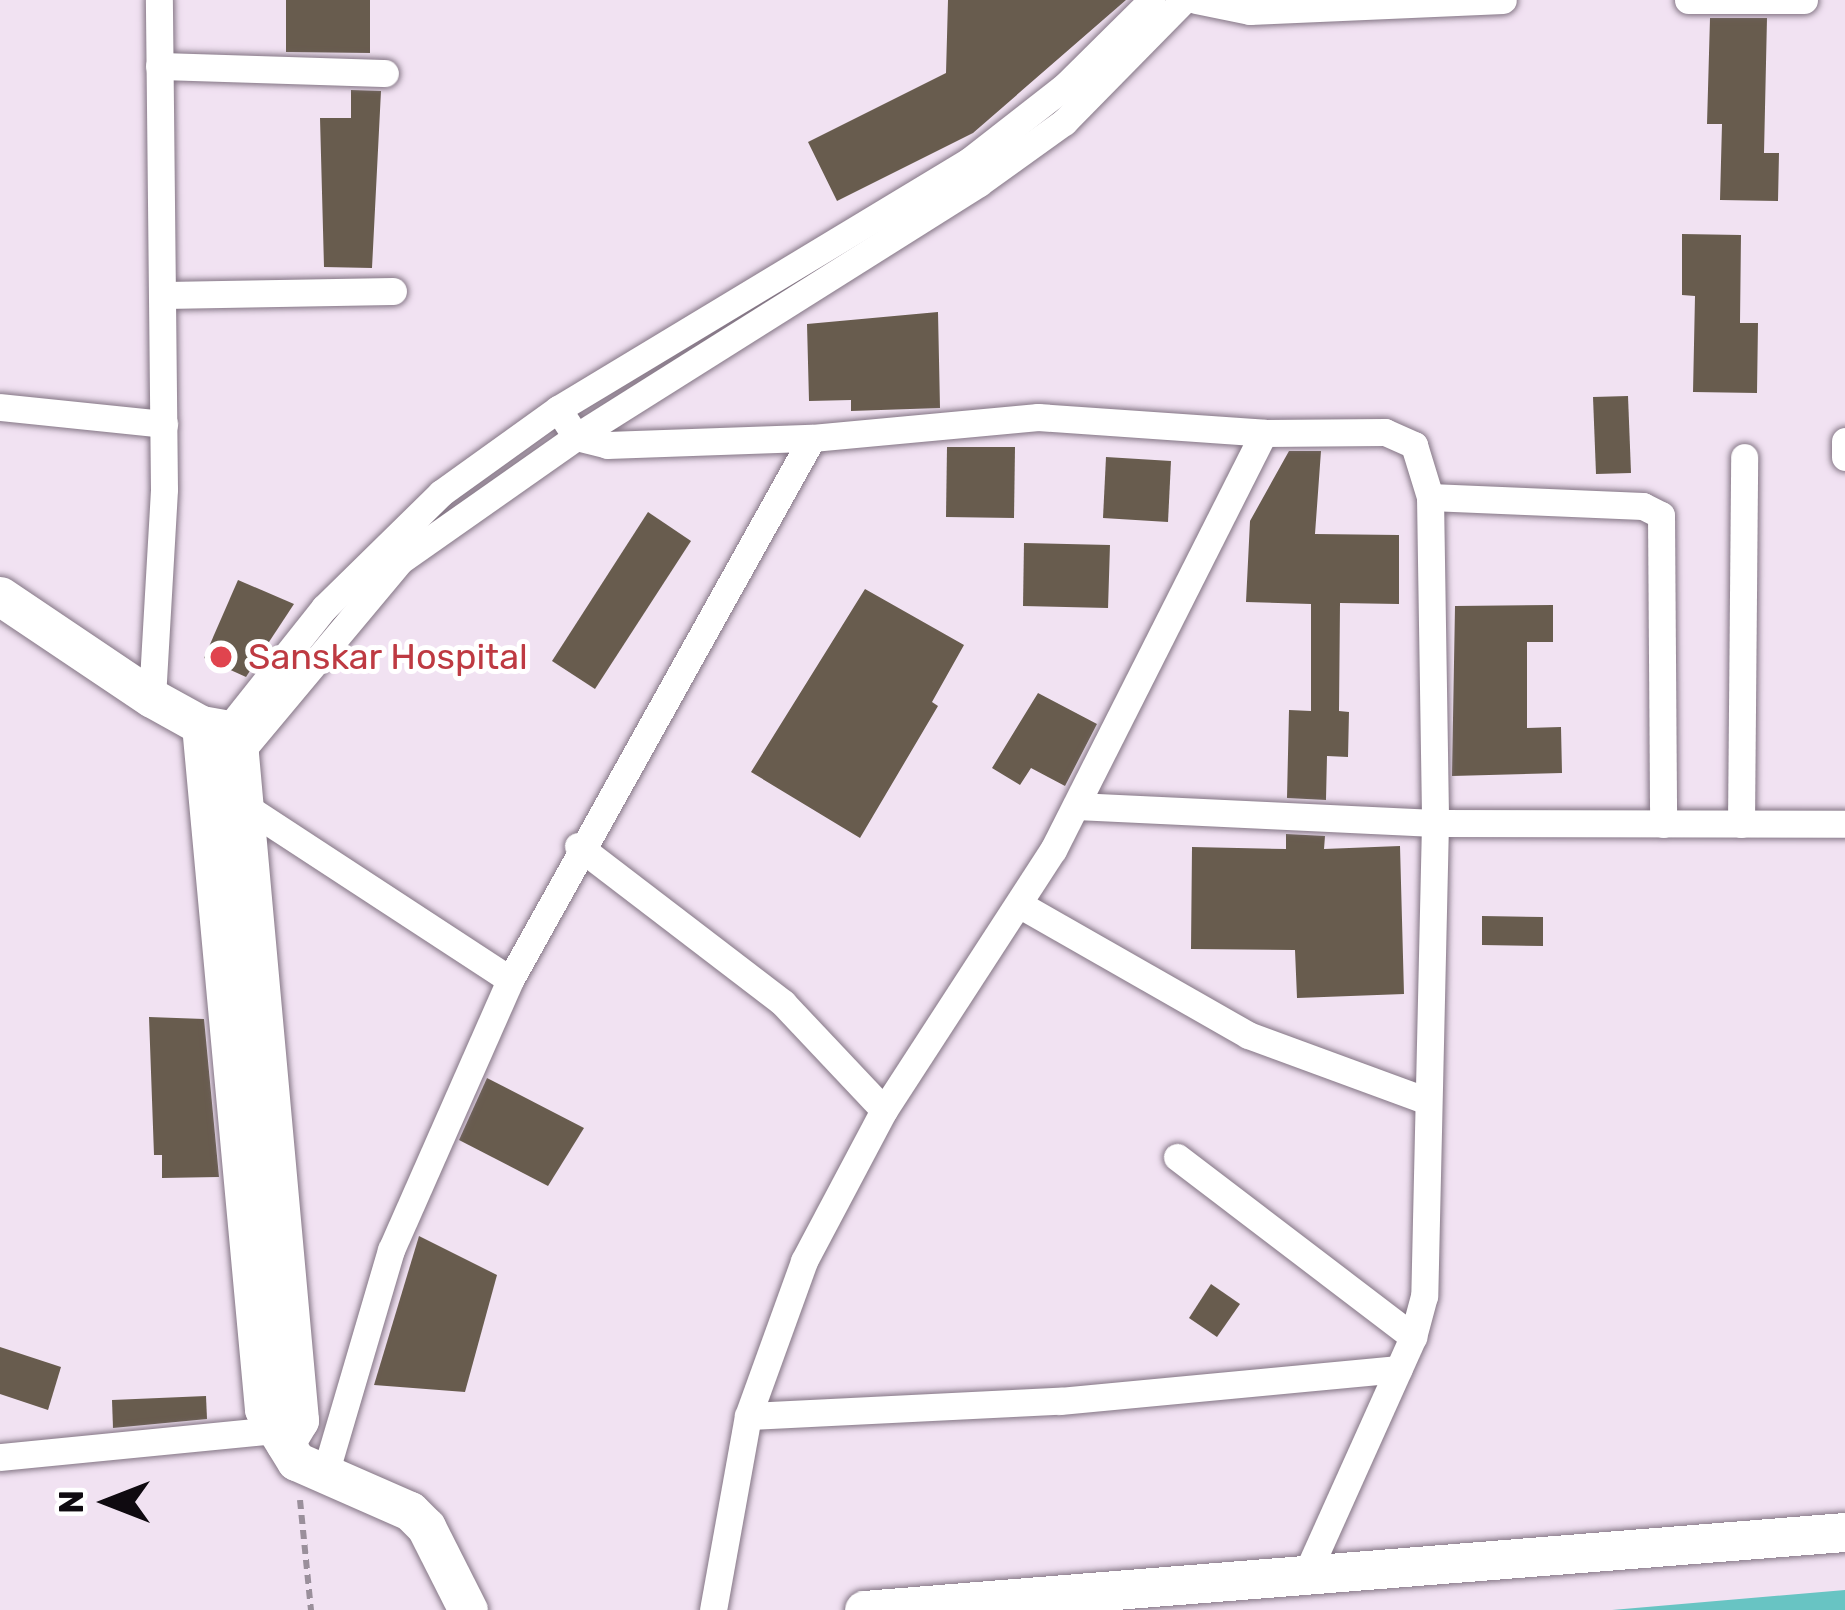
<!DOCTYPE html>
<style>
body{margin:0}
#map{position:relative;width:1845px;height:1610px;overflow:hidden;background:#f1e2f2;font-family:Rubik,sans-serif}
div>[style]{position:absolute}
.water>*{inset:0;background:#68c4c3}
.building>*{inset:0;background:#685c4e}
.path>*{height:6px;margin-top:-3px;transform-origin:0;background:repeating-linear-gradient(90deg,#9a8f9b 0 9px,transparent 0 15px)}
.roads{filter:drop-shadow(0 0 3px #837584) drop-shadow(0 0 3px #837584)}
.street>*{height:27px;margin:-13.5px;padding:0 13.5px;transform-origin:13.5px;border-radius:13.5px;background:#fff}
.secondary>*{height:39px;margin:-19.5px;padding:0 19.5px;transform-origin:19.5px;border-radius:19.5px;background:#fff}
.dots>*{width:33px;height:33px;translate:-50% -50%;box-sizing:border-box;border:6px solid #fff;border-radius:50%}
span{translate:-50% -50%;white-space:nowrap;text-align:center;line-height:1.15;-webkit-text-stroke:10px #fff;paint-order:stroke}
.health-label{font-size:36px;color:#be3a42}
.left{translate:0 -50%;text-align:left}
.north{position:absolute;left:48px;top:1442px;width:120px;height:120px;-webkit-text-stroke:9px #fff;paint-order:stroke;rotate:270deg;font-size:33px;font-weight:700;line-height:48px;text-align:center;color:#0f0a10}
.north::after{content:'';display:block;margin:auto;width:42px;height:54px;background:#0f0a10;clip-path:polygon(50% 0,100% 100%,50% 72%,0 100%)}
</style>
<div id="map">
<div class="water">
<i style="clip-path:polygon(1845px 1590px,1845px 1610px,1612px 1610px)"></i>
</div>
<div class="building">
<i style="clip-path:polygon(286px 0,370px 0,370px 53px,286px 52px)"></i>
<i style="clip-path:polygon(948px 0,1126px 0,973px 133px,837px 201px,808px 142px,946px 73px)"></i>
<i style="clip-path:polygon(1710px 18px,1767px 18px,1764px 153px,1779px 153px,1778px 201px,1720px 200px,1722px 124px,1707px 124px)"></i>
<i style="clip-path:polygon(351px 90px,381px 91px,372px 268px,324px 267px,320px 118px,351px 118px)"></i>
<i style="clip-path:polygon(1682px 234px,1741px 235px,1740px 323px,1758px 323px,1757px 393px,1693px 392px,1695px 296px,1682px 295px)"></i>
<i style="clip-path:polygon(938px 312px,940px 408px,851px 411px,851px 400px,809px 401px,807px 324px)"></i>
<i style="clip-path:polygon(1628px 396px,1631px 473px,1596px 474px,1593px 397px)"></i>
<i style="clip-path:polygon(947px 447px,1015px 447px,1014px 518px,946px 517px)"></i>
<i style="clip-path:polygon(1289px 451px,1321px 451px,1315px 534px,1399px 535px,1399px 604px,1340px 603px,1339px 711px,1349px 712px,1348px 757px,1327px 756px,1326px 800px,1287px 798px,1289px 710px,1311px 711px,1311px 604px,1246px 602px,1250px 521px)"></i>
<i style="clip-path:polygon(1106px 457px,1171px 461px,1168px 522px,1103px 518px)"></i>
<i style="clip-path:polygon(648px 512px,691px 541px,595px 689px,552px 661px)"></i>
<i style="clip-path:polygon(1024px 543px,1110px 545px,1108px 608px,1023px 606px)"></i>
<i style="clip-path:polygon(238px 580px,294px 604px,246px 677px,204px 658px)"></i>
<i style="clip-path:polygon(865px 589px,964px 645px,932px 702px,938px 706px,860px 838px,751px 772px)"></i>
<i style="clip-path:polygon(1553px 605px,1553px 642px,1527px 642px,1527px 728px,1561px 727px,1562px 773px,1452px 776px,1455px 606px)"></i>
<i style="clip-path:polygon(1038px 693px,1097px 724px,1065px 786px,1031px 768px,1020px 785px,992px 768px)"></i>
<i style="clip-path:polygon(1286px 834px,1325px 836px,1324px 849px,1400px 846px,1404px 994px,1297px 998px,1295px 950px,1191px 949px,1192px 847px,1286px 849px)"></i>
<i style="clip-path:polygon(1482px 916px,1543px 917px,1543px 946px,1482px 945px)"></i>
<i style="clip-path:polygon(149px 1017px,204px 1019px,219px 1177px,162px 1178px,162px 1155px,154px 1155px)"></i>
<i style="clip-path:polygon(487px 1078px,584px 1128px,548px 1186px,459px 1140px)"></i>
<i style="clip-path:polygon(419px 1236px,497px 1275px,465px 1392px,374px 1385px)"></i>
<i style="clip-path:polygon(1211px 1284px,1240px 1304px,1217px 1337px,1189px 1318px)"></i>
<i style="clip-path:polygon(0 1347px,61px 1367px,48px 1410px,0 1394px)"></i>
<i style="clip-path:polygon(206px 1396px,207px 1419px,113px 1428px,112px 1400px)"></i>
</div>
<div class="path">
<i style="left:300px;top:1500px;width:111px;rotate:84.3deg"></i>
</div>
<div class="roads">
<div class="street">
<i style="left:1196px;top:0;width:55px;rotate:11.5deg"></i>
<i style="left:1250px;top:11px;width:253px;rotate:-2.5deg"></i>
<i style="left:1688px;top:0;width:116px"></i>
<i style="left:159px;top:66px;width:226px;rotate:1.8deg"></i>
<i style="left:164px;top:295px;width:229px;rotate:-1deg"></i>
<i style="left:0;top:407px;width:165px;rotate:5.9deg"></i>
<i style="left:558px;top:409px;width:33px;rotate:57deg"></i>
<i style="left:576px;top:437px;width:32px;rotate:14deg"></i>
<i style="left:607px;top:445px;width:205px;rotate:-2deg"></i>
<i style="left:812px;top:438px;width:227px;rotate:-5.3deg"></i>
<i style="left:1038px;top:417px;width:227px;rotate:4deg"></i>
<i style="left:1264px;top:433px;width:121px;rotate:-0.5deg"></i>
<i style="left:1385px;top:432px;width:32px;rotate:24deg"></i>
<i style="left:1414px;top:445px;width:54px;rotate:72.9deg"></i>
<i style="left:1430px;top:497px;width:326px;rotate:89.1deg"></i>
<i style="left:1435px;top:823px;width:473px;rotate:91.3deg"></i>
<i style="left:1424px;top:1296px;width:42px;rotate:105deg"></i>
<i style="left:1413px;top:1337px;width:261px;rotate:114.2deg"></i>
<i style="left:1845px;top:441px;width:16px;rotate:90deg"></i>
<i style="left:1430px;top:497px;width:213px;rotate:2.4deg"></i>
<i style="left:1643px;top:506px;width:20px;rotate:27deg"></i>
<i style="left:1661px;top:515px;width:309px;rotate:89.6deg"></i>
<i style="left:152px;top:698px;width:209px;rotate:-86.7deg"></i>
<i style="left:164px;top:489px;width:489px;rotate:-90.6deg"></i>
<i style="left:219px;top:740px;width:169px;rotate:-51.5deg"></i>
<i style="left:324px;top:608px;width:164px;rotate:-44.5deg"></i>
<i style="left:441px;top:493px;width:144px;rotate:-35.7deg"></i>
<i style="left:558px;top:409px;width:480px;rotate:-31.1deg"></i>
<i style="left:969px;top:161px;width:122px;rotate:-38deg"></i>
<i style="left:1065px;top:86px;width:122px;rotate:-44.7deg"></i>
<i style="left:231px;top:763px;width:265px;rotate:-50.1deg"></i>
<i style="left:401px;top:560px;width:214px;rotate:-35.1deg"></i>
<i style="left:576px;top:437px;width:476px;rotate:-32.2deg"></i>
<i style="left:979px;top:183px;width:105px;rotate:-35.7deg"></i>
<i style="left:1064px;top:122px;width:171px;rotate:-45.5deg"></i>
<i style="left:243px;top:805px;width:319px;rotate:33.2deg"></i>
<i style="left:1076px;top:806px;width:359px;rotate:2.7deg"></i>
<i style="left:1435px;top:823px;width:410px;rotate:0.1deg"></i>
<i style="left:1741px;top:824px;width:367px;rotate:-89.5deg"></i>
<i style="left:578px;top:846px;width:258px;rotate:37.4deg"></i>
<i style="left:783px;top:1003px;width:147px;rotate:46.7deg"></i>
<i style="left:1022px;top:906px;width:260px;rotate:29.7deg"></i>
<i style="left:1248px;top:1035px;width:189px;rotate:20.2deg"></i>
<i style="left:1177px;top:1157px;width:297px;rotate:37.3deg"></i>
<i style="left:748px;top:1416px;width:312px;rotate:-2.8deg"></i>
<i style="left:1060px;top:1401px;width:340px;rotate:-5.4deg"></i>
<i style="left:0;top:1457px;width:278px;rotate:-5.6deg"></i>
<i style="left:325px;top:1474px;width:234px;rotate:-73.6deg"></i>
<i style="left:391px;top:1250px;width:295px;rotate:-66.2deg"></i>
<i style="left:510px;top:980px;width:620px;rotate:-60.87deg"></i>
<i style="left:713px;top:1610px;width:197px;rotate:-79.8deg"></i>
<i style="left:748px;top:1416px;width:165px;rotate:-70.1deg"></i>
<i style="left:804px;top:1261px;width:171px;rotate:-62.1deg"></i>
<i style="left:884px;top:1110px;width:310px;rotate:-57deg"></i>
<i style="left:1053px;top:850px;width:467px;rotate:-63.2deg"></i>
</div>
<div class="secondary">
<i style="left:0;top:596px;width:183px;rotate:33.9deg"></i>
<i style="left:152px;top:698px;width:56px;rotate:28.9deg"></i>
<i style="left:201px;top:725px;width:27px;rotate:10deg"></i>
<i style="left:228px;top:730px;width:26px;rotate:65deg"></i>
<i style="left:239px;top:754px;width:669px;rotate:84.85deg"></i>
<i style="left:299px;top:1420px;width:27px;rotate:121deg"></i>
<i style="left:201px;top:725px;width:687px;rotate:84.74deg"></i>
<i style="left:264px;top:1409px;width:61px;rotate:58.4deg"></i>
<i style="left:296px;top:1461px;width:124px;rotate:23.7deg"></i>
<i style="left:410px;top:1511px;width:23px;rotate:45deg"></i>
<i style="left:426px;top:1527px;width:93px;rotate:63.2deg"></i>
<i style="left:864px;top:1610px;width:984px;rotate:-4.55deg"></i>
</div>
</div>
<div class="dots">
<i style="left:221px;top:657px;background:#e0444e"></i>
</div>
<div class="health-label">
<span class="left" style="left:248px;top:657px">Sanskar Hospital</span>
</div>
<div class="north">N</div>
</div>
